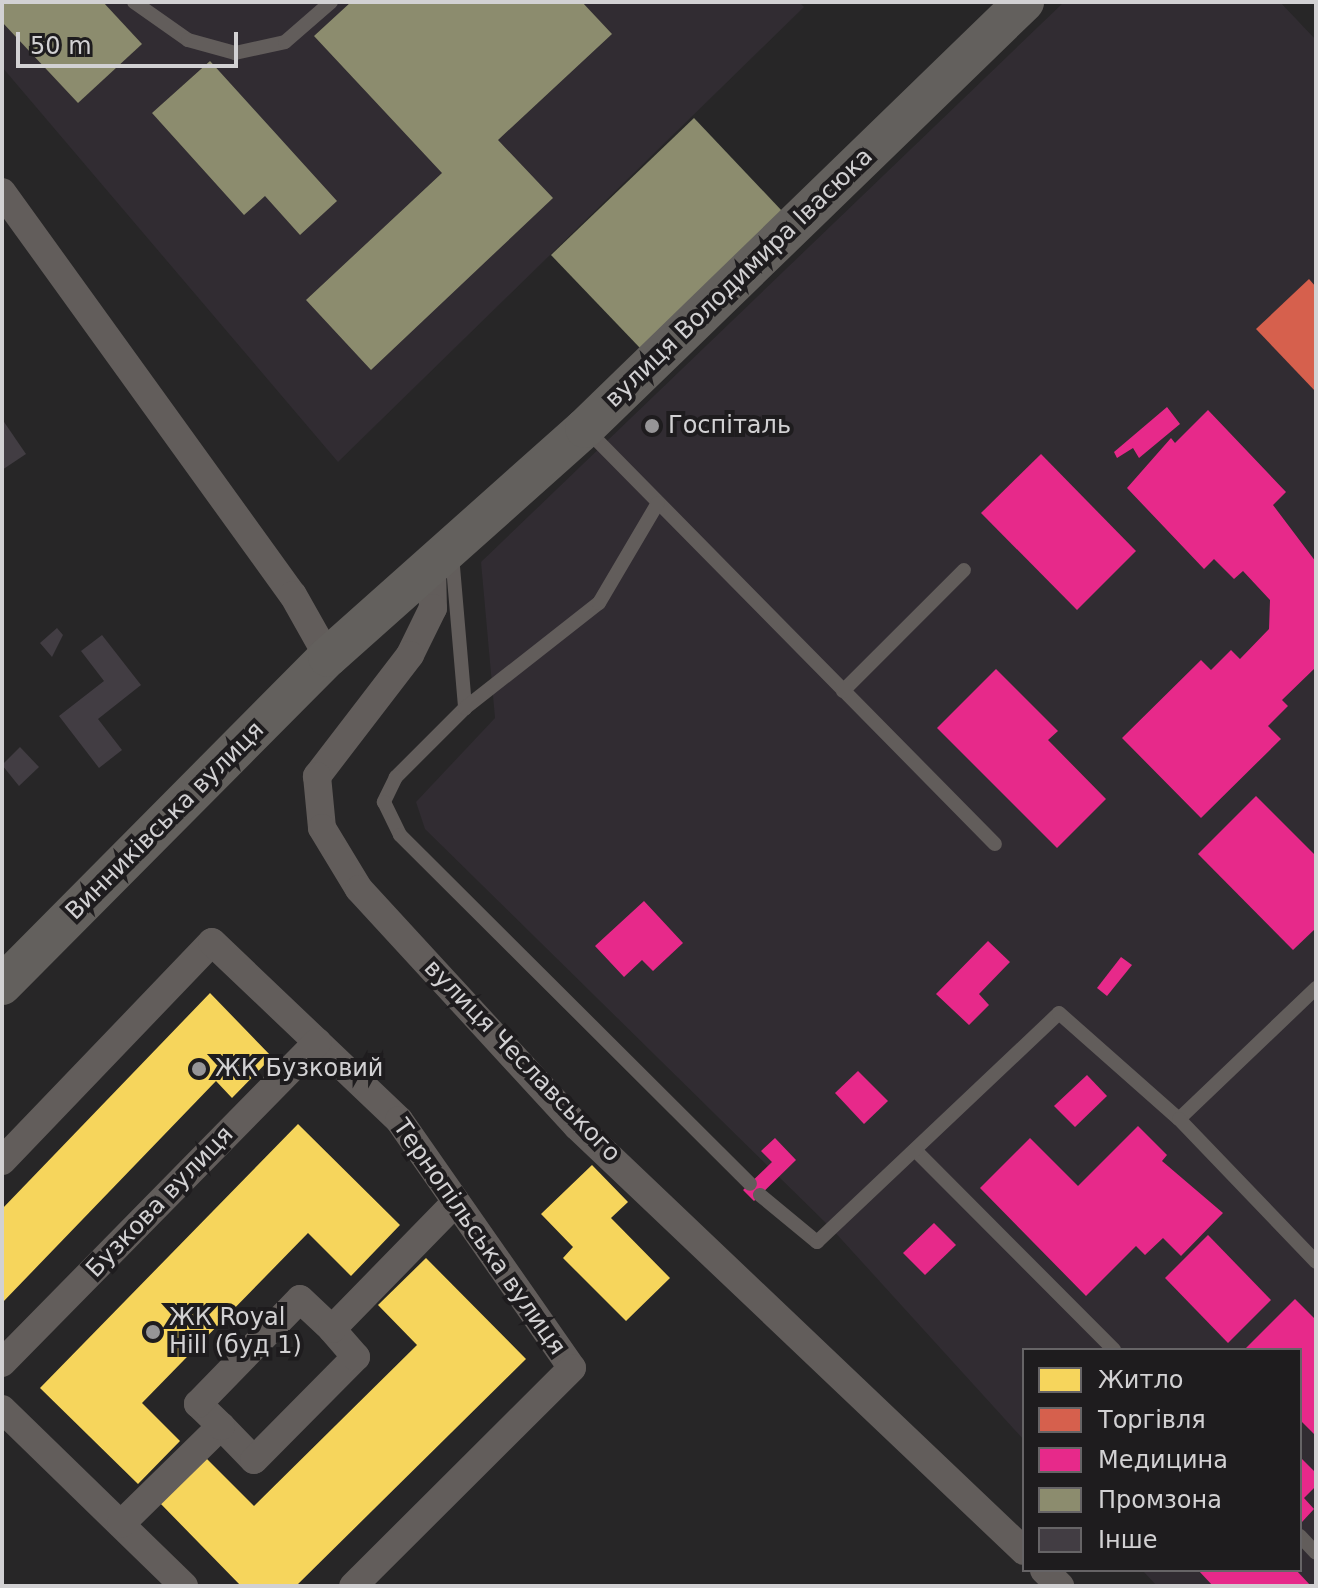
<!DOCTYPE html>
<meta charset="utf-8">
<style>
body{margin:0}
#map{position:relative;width:1318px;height:1588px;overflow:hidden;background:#272627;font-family:"DejaVu Sans",sans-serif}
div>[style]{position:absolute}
.built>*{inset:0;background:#312c32}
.homes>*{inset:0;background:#f6d55c}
.shops>*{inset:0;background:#d6604d}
.health>*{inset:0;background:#e7298a}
.industry>*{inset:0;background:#8c8c6e}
.building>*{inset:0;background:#423d43}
.service>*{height:14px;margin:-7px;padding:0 7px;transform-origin:7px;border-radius:7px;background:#625d5b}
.minor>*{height:28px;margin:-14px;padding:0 14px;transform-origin:14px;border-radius:14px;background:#625d5b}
.secondary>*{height:40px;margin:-20px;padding:0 20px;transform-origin:20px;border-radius:20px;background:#63605d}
.dots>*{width:22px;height:22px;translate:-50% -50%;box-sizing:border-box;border:4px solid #1e1c1e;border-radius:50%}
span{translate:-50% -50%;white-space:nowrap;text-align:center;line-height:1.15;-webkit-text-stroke:8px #1e1c1e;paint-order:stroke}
.street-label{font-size:24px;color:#d2d1d3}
.poi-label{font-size:24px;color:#d2d1d3}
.left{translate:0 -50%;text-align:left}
.frame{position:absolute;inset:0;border:4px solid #d2d1d3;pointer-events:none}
.legend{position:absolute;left:1022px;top:1348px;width:280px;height:224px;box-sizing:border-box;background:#1e1c1e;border:2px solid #666466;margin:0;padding:10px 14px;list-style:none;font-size:24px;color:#d2d1d3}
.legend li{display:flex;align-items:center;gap:16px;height:40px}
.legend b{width:40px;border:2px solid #666466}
.scale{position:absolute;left:16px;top:32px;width:222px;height:36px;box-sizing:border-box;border:4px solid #d2d1d3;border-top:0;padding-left:10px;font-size:24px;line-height:28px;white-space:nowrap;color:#d2d1d3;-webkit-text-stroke:6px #1e1c1e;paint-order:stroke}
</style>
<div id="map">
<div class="built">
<i style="clip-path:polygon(2px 2px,799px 2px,804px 7px,338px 462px,2px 67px)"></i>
<i style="clip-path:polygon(1064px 2px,1280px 2px,1316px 40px,1316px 1586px,1157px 1586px,1142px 1570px,1300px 1570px,1300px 1350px,1024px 1350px,1024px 1440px,832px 1229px,425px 829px,416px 802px,495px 718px,481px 562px)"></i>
</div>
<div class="homes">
<i style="clip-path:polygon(210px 993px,272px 1057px,232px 1098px,216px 1081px,2px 1303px,2px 1209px)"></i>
<i style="clip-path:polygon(298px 1124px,400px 1225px,351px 1276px,308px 1233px,142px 1403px,180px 1441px,138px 1484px,40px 1388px)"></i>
<i style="clip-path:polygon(592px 1165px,628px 1202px,611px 1218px,670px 1278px,626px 1321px,563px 1258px,573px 1247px,541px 1214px)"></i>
<i style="clip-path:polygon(426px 1258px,526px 1359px,296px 1586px,241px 1586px,158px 1501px,204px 1456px,254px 1506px,417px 1345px,378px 1305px)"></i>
</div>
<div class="shops">
<i style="clip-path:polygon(1309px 279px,1316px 287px,1316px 392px,1256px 329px)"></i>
</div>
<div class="health">
<i style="clip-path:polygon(1167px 407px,1180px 424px,1139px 458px,1133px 448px,1117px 458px,1114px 452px)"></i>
<i style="clip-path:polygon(1208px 410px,1286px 492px,1273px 505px,1316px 562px,1316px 667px,1282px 700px,1288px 706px,1268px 726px,1281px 739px,1201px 818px,1122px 738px,1201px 660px,1211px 670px,1231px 650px,1240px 659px,1269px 629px,1270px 600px,1243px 571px,1234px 579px,1214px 559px,1204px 569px,1127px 488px,1171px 438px,1175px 443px)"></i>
<i style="clip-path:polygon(1041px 454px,1136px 551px,1077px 610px,981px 513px)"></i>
<i style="clip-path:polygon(996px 669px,1058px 731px,1048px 740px,1106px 799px,1057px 848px,937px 728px)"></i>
<i style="clip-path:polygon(1256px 796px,1316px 856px,1316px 928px,1293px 950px,1198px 854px)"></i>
<i style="clip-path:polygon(644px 901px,683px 943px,653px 971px,642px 960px,624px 977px,595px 946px)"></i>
<i style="clip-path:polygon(988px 941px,1010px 962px,979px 994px,989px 1005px,969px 1025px,936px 994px)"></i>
<i style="clip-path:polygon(1121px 957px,1132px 965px,1107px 996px,1097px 988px)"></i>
<i style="clip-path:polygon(858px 1071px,888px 1101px,864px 1124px,835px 1093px)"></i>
<i style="clip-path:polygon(1087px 1075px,1107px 1096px,1075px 1127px,1054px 1106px)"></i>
<i style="clip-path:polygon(1138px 1126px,1167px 1155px,1162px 1161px,1223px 1213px,1181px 1256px,1163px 1238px,1145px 1255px,1136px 1246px,1086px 1296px,980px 1188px,1030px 1138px,1078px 1186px)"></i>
<i style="clip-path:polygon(775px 1138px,796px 1160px,754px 1201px,743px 1190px,772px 1162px,761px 1151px)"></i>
<i style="clip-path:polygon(934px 1223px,956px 1245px,925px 1275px,903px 1253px)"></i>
<i style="clip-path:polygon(1208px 1235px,1271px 1300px,1228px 1343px,1165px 1278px)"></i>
<i style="clip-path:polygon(1295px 1299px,1316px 1320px,1316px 1436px,1300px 1420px,1300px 1350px,1244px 1350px)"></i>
<i style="clip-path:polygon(1300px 1457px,1316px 1473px,1316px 1486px,1304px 1498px,1314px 1509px,1302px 1522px)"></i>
<i style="clip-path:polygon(1198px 1570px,1296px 1570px,1311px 1586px,1213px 1586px)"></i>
</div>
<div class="industry">
<i style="clip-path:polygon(2px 2px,103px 2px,142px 44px,78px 103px,2px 22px)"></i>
<i style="clip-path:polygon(351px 2px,582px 2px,612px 34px,498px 140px,553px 198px,371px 370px,306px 300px,442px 173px,314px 36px)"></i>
<i style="clip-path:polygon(210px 61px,337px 201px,300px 235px,265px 196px,244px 215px,152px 113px)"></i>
<i style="clip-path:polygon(694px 118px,782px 211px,640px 348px,551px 255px)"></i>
</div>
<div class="building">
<i style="clip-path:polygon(2px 419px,26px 454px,2px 470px)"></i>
<i style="clip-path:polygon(57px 628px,63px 635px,52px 657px,40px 643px)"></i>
<i style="clip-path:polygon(102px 635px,141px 685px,98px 719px,122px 750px,99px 768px,59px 716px,104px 681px,81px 651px)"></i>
<i style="clip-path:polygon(20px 747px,39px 767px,19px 786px,2px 765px)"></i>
</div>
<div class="service">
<i style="left:134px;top:2px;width:66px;rotate:35.1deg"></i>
<i style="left:188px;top:40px;width:49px;rotate:15.5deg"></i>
<i style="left:235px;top:53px;width:51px;rotate:-12.4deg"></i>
<i style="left:285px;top:42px;width:61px;rotate:-41deg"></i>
<i style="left:585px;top:428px;width:584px;rotate:45.42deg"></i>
<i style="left:452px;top:555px;width:154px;rotate:85.1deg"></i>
<i style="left:465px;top:708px;width:98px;rotate:135deg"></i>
<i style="left:396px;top:777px;width:28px;rotate:116deg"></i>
<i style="left:384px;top:802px;width:37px;rotate:64deg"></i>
<i style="left:400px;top:835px;width:494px;rotate:44.9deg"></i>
<i style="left:843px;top:691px;width:171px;rotate:-45deg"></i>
<i style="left:465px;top:708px;width:170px;rotate:-38.1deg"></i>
<i style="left:599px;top:603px;width:116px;rotate:-59.5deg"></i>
<i style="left:1179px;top:1119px;width:190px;rotate:-43.7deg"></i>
<i style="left:915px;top:1150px;width:282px;rotate:45.1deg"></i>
<i style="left:760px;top:1195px;width:74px;rotate:39.5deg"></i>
<i style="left:817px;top:1242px;width:333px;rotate:-43.4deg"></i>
<i style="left:1059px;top:1013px;width:160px;rotate:41.5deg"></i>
<i style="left:1179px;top:1119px;width:198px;rotate:46.2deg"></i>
<i style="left:1300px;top:1536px;width:23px;rotate:47deg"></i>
</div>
<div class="minor">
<i style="left:2px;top:192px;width:497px;rotate:54.2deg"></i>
<i style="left:293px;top:595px;width:71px;rotate:60.6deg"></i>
<i style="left:432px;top:568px;width:40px;rotate:88.6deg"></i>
<i style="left:433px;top:608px;width:52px;rotate:116.1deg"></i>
<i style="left:410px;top:655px;width:153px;rotate:127.5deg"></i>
<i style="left:317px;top:776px;width:52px;rotate:84.5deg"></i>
<i style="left:322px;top:828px;width:71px;rotate:58.8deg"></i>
<i style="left:359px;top:889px;width:322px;rotate:47.4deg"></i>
<i style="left:577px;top:1126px;width:617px;rotate:43.55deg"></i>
<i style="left:2px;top:1161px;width:303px;rotate:-46.2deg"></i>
<i style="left:212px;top:942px;width:258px;rotate:43.6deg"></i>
<i style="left:399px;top:1120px;width:302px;rotate:55.1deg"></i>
<i style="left:572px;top:1368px;width:309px;rotate:135.1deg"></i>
<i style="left:2px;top:1363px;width:450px;rotate:-45.5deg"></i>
<i style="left:2px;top:1409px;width:254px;rotate:44.2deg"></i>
<i style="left:221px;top:1426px;width:47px;rotate:45.9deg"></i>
<i style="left:254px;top:1460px;width:145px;rotate:-45.3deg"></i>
<i style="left:356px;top:1357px;width:37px;rotate:-131deg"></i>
<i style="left:121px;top:1524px;width:140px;rotate:-44.4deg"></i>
<i style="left:221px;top:1426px;width:32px;rotate:-136deg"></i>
<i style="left:198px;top:1404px;width:146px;rotate:-45.8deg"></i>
<i style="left:300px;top:1299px;width:44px;rotate:43.2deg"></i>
<i style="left:332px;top:1329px;width:176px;rotate:-45.7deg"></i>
<i style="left:1044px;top:1570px;width:23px;rotate:45deg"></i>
</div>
<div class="secondary">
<i style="left:2px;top:985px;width:462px;rotate:-45.2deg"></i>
<i style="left:328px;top:657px;width:344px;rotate:-41.7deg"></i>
<i style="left:585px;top:428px;width:612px;rotate:-44.14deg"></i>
</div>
<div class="dots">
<i style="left:652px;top:426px;background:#969597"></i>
<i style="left:199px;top:1069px;background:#969597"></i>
<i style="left:153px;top:1332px;background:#969597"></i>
</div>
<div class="street-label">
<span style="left:739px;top:278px;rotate:-44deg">вулиця Володимира Івасюка</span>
<span style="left:165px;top:821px;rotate:-45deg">Винниківська вулиця</span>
<span style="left:522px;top:1061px;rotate:46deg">вулиця Чеславського</span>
<span style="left:160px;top:1202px;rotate:-46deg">Бузкова вулиця</span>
<span style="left:479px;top:1237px;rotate:55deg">Тернопільська вулиця</span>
</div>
<div class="poi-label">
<span class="left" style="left:668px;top:426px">Госпіталь</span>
<span class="left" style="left:215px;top:1069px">ЖК Бузковий</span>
<span class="left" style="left:169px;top:1332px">ЖК Royal<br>Hill (буд 1)</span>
</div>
<div class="frame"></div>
<ul class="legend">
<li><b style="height:22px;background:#f6d55c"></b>Житло</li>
<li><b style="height:22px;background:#d6604d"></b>Торгівля</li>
<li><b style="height:22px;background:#e7298a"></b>Медицина</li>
<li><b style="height:22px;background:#8c8c6e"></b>Промзона</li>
<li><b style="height:22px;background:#423d43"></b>Інше</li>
</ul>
<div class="scale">50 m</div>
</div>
